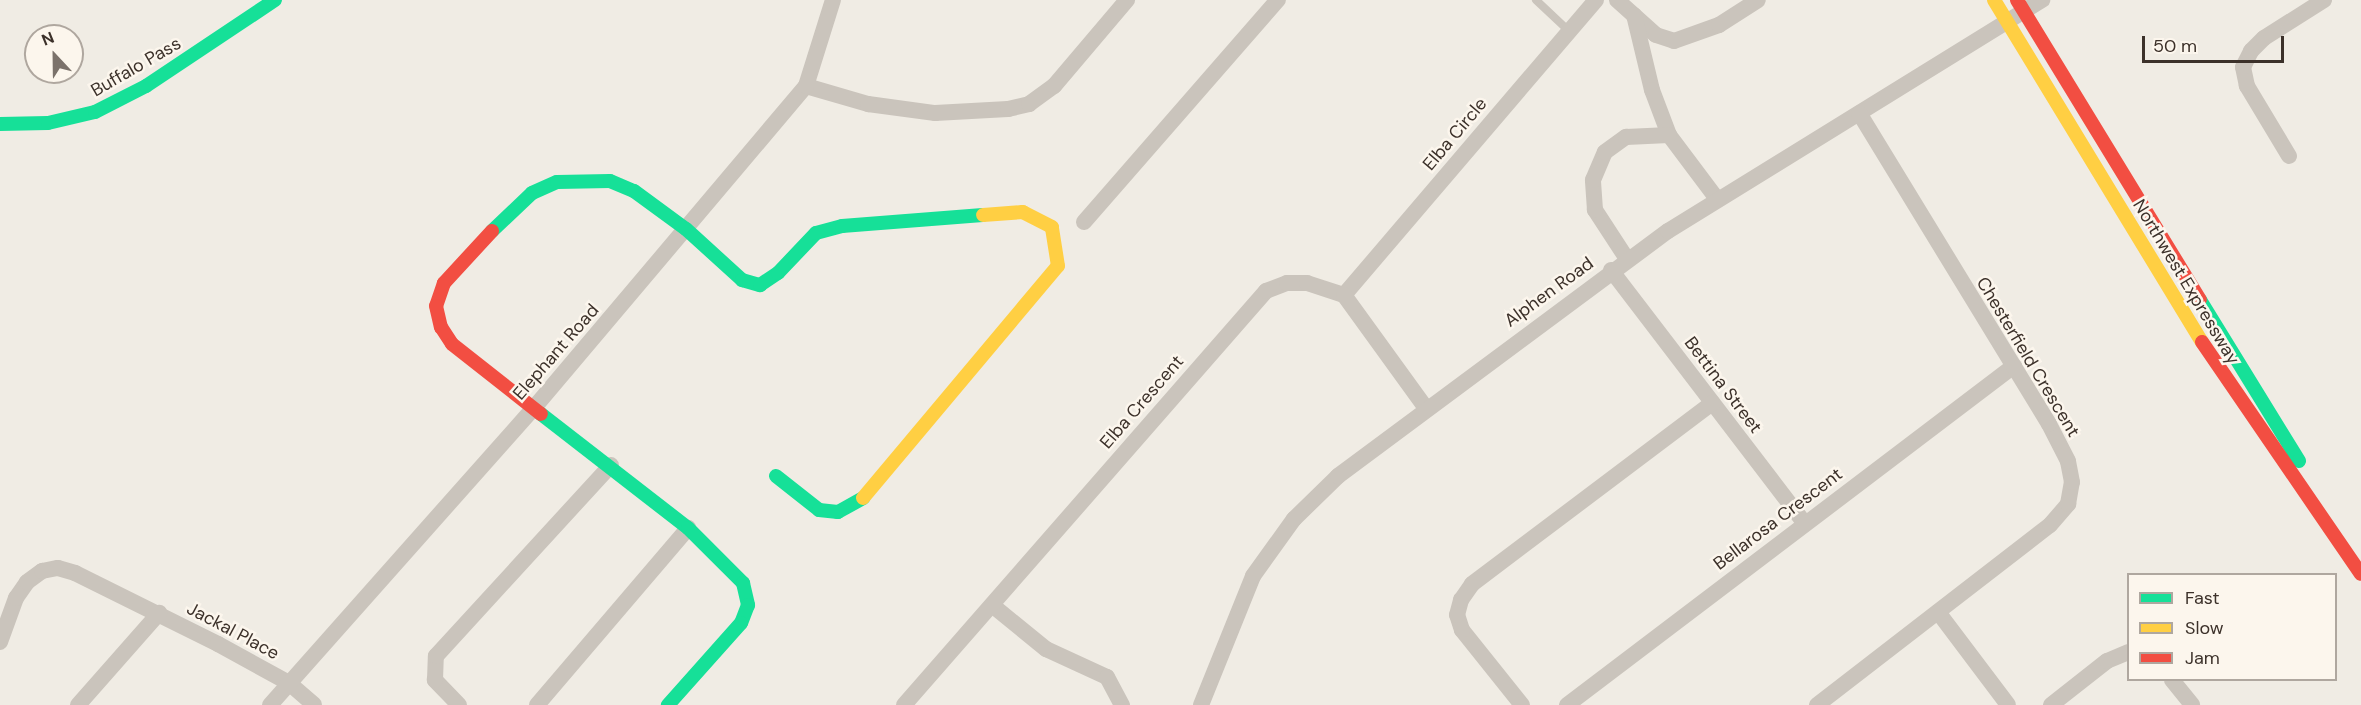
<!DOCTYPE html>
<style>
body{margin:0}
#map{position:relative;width:2361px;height:705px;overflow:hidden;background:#f0ece4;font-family:"DM Sans",sans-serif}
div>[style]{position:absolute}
.lane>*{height:8px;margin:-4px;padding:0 4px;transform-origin:4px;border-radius:4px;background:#cac4bc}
.street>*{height:16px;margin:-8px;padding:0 8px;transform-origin:8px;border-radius:8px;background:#cac4bc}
.fast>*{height:14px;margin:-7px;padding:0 7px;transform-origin:7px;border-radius:7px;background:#16e098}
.slow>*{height:14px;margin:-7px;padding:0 7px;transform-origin:7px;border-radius:7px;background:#ffcf43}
.jam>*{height:14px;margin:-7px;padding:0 7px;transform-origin:7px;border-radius:7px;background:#f24e42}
span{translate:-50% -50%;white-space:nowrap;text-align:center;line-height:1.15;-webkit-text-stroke:5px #fcf6ed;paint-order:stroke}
.street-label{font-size:18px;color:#3c312a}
.legend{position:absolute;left:2127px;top:573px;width:210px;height:108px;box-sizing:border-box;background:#fcf6ed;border:2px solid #afa79f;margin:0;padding:8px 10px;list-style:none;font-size:18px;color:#3c312a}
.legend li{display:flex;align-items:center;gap:12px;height:30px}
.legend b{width:30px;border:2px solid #afa79f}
.north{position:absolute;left:24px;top:24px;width:60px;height:60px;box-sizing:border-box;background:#fcf6ed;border:2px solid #afa79f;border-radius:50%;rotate:338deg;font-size:16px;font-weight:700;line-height:24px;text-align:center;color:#3c312a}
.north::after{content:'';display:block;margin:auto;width:21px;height:27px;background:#7b726b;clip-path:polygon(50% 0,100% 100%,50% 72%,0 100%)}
.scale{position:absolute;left:2142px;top:36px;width:142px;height:27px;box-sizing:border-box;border:3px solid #3c312a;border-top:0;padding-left:8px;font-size:18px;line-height:21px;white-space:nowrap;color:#3c312a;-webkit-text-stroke:4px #fcf6ed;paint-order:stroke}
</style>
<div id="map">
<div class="lane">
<i style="left:1536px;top:0;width:45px;rotate:43.2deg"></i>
</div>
<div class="street">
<i style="left:1617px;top:0;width:52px;rotate:41.9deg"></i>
<i style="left:1656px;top:35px;width:19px;rotate:18deg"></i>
<i style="left:1674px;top:41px;width:48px;rotate:-19.6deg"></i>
<i style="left:1719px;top:25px;width:46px;rotate:-32.7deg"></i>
<i style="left:1634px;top:15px;width:77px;rotate:76.5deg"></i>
<i style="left:1652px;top:90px;width:48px;rotate:69.3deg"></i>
<i style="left:1669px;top:135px;width:80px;rotate:53.1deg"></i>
<i style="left:806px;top:86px;width:65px;rotate:16.2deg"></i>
<i style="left:868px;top:104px;width:68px;rotate:7.7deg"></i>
<i style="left:935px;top:113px;width:73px;rotate:-3.1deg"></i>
<i style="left:1008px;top:109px;width:22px;rotate:-13deg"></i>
<i style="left:1029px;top:104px;width:31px;rotate:-36deg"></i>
<i style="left:1054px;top:86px;width:113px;rotate:-49.7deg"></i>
<i style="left:2289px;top:156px;width:82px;rotate:-121deg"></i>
<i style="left:2247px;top:86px;width:19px;rotate:-102deg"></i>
<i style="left:2243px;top:67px;width:18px;rotate:-63deg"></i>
<i style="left:2251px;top:51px;width:18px;rotate:-45deg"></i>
<i style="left:2264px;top:38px;width:71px;rotate:-32.3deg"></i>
<i style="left:1084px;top:222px;width:295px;rotate:-48.9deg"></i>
<i style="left:1627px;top:259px;width:59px;rotate:-123.1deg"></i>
<i style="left:1595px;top:210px;width:30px;rotate:-94deg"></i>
<i style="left:1593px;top:180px;width:30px;rotate:-67deg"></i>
<i style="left:1605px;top:152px;width:26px;rotate:-36deg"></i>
<i style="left:1626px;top:137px;width:43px;rotate:-2.7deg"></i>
<i style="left:1611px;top:270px;width:317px;rotate:52.6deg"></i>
<i style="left:1344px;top:295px;width:388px;rotate:-49.5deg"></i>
<i style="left:992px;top:605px;width:70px;rotate:39.2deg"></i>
<i style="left:1046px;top:649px;width:67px;rotate:24.7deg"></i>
<i style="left:1107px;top:677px;width:32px;rotate:62deg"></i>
<i style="left:1938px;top:612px;width:116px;rotate:53deg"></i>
<i style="left:0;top:642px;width:47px;rotate:-70deg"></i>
<i style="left:16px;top:598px;width:19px;rotate:-55deg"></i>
<i style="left:27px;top:582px;width:19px;rotate:-36deg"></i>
<i style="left:42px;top:571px;width:16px;rotate:-11deg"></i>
<i style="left:58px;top:568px;width:18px;rotate:16deg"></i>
<i style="left:75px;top:573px;width:160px;rotate:26.4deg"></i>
<i style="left:218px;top:644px;width:81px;rotate:28.8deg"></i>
<i style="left:289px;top:683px;width:33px;rotate:41deg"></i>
<i style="left:2172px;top:680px;width:32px;rotate:51deg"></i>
<i style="left:78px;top:705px;width:123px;rotate:-48.6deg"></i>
<i style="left:270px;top:705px;width:396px;rotate:-48.4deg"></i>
<i style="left:533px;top:409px;width:423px;rotate:-49.8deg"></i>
<i style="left:806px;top:86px;width:90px;rotate:-72.6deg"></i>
<i style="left:459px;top:705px;width:35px;rotate:-134deg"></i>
<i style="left:435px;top:680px;width:24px;rotate:-88deg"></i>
<i style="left:436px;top:656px;width:259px;rotate:-47.5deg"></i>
<i style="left:537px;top:705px;width:233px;rotate:-49.5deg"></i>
<i style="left:904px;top:705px;width:550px;rotate:-48.83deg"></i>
<i style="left:1266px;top:291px;width:22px;rotate:-21deg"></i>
<i style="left:1287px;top:283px;width:20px"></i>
<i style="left:1307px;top:283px;width:39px;rotate:18deg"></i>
<i style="left:1344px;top:295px;width:138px;rotate:54.1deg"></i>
<i style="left:1201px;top:705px;width:139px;rotate:-68deg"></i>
<i style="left:1253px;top:576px;width:70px;rotate:-54.3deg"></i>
<i style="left:1294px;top:519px;width:62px;rotate:-44.3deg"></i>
<i style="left:1338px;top:476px;width:411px;rotate:-36.6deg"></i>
<i style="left:1668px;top:231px;width:440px;rotate:-31.7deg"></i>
<i style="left:1522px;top:705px;width:96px;rotate:-128.7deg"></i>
<i style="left:1462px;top:630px;width:16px;rotate:-108deg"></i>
<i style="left:1457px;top:615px;width:16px;rotate:-75deg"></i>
<i style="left:1461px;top:600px;width:19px;rotate:-55deg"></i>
<i style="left:1472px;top:584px;width:301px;rotate:-37deg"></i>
<i style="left:1567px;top:705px;width:561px;rotate:-37.18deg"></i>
<i style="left:1817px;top:705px;width:294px;rotate:-37.7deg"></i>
<i style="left:2050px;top:525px;width:28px;rotate:-49deg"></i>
<i style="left:2068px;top:504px;width:22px;rotate:-80deg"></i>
<i style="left:2072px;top:482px;width:21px;rotate:-101deg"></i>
<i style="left:2068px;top:461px;width:42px;rotate:-117.2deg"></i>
<i style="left:2049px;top:424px;width:364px;rotate:-121.4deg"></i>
<i style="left:2051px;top:705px;width:71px;rotate:-38.2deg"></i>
<i style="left:2107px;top:661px;width:23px;rotate:-23deg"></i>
</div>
<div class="fast">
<i style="left:0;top:124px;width:48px;rotate:-1.2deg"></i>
<i style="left:48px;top:123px;width:48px;rotate:-13.2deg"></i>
<i style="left:95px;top:112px;width:57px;rotate:-27deg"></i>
<i style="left:146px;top:86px;width:155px;rotate:-33.7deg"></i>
<i style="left:492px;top:231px;width:55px;rotate:-43.5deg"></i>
<i style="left:532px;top:193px;width:27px;rotate:-24deg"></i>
<i style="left:557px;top:182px;width:53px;rotate:-1.1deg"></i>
<i style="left:610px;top:181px;width:26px;rotate:23deg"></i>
<i style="left:634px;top:191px;width:64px;rotate:36.2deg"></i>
<i style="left:686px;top:229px;width:76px;rotate:42.3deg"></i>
<i style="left:742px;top:280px;width:19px;rotate:16deg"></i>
<i style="left:760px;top:285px;width:22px;rotate:-34deg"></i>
<i style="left:778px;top:273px;width:55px;rotate:-46.5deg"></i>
<i style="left:816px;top:233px;width:27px;rotate:-15deg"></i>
<i style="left:842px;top:226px;width:141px;rotate:-4.5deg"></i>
<i style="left:2200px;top:300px;width:189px;rotate:58.4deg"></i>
<i style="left:541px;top:414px;width:186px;rotate:37.8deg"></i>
<i style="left:688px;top:528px;width:78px;rotate:45deg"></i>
<i style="left:743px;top:583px;width:23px;rotate:77deg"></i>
<i style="left:748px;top:605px;width:19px;rotate:111deg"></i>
<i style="left:741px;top:623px;width:110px;rotate:131.7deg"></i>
<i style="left:776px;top:476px;width:55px;rotate:38.3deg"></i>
<i style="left:819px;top:510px;width:19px;rotate:6deg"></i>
<i style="left:838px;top:512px;width:29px;rotate:-29deg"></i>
</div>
<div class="slow">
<i style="left:1994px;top:0;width:400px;rotate:58.7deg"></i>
<i style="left:863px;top:498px;width:303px;rotate:-50deg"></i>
<i style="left:1058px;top:266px;width:39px;rotate:-99deg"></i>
<i style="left:1052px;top:227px;width:33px;rotate:-153deg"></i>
<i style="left:1023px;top:212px;width:40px;rotate:175.7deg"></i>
</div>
<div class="jam">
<i style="left:2017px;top:0;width:351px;rotate:58.6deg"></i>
<i style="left:492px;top:231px;width:71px;rotate:132.7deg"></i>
<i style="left:444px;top:283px;width:24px;rotate:109deg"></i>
<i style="left:436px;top:306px;width:22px;rotate:77deg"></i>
<i style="left:441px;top:327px;width:20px;rotate:57deg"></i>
<i style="left:452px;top:344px;width:113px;rotate:38.2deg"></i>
<i style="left:2202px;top:342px;width:281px;rotate:55.6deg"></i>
</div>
<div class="street-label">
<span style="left:136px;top:67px;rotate:-30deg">Buffalo Pass</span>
<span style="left:1455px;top:134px;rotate:-50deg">Elba Circle</span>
<span style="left:2186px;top:282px;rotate:59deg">Northwest Expressway</span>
<span style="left:1549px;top:292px;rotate:-36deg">Alphen Road</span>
<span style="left:556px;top:352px;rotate:-49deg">Elephant Road</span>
<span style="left:2028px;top:357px;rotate:59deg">Chesterfield Crescent</span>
<span style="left:1723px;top:385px;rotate:53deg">Bettina Street</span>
<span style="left:1142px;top:402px;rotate:-49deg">Elba Crescent</span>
<span style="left:1778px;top:519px;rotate:-37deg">Bellarosa Crescent</span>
<span style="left:233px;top:631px;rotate:28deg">Jackal Place</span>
</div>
<ul class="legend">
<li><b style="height:8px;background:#16e098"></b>Fast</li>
<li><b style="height:8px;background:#ffcf43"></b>Slow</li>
<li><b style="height:8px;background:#f24e42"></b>Jam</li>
</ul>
<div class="north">N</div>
<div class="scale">50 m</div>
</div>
